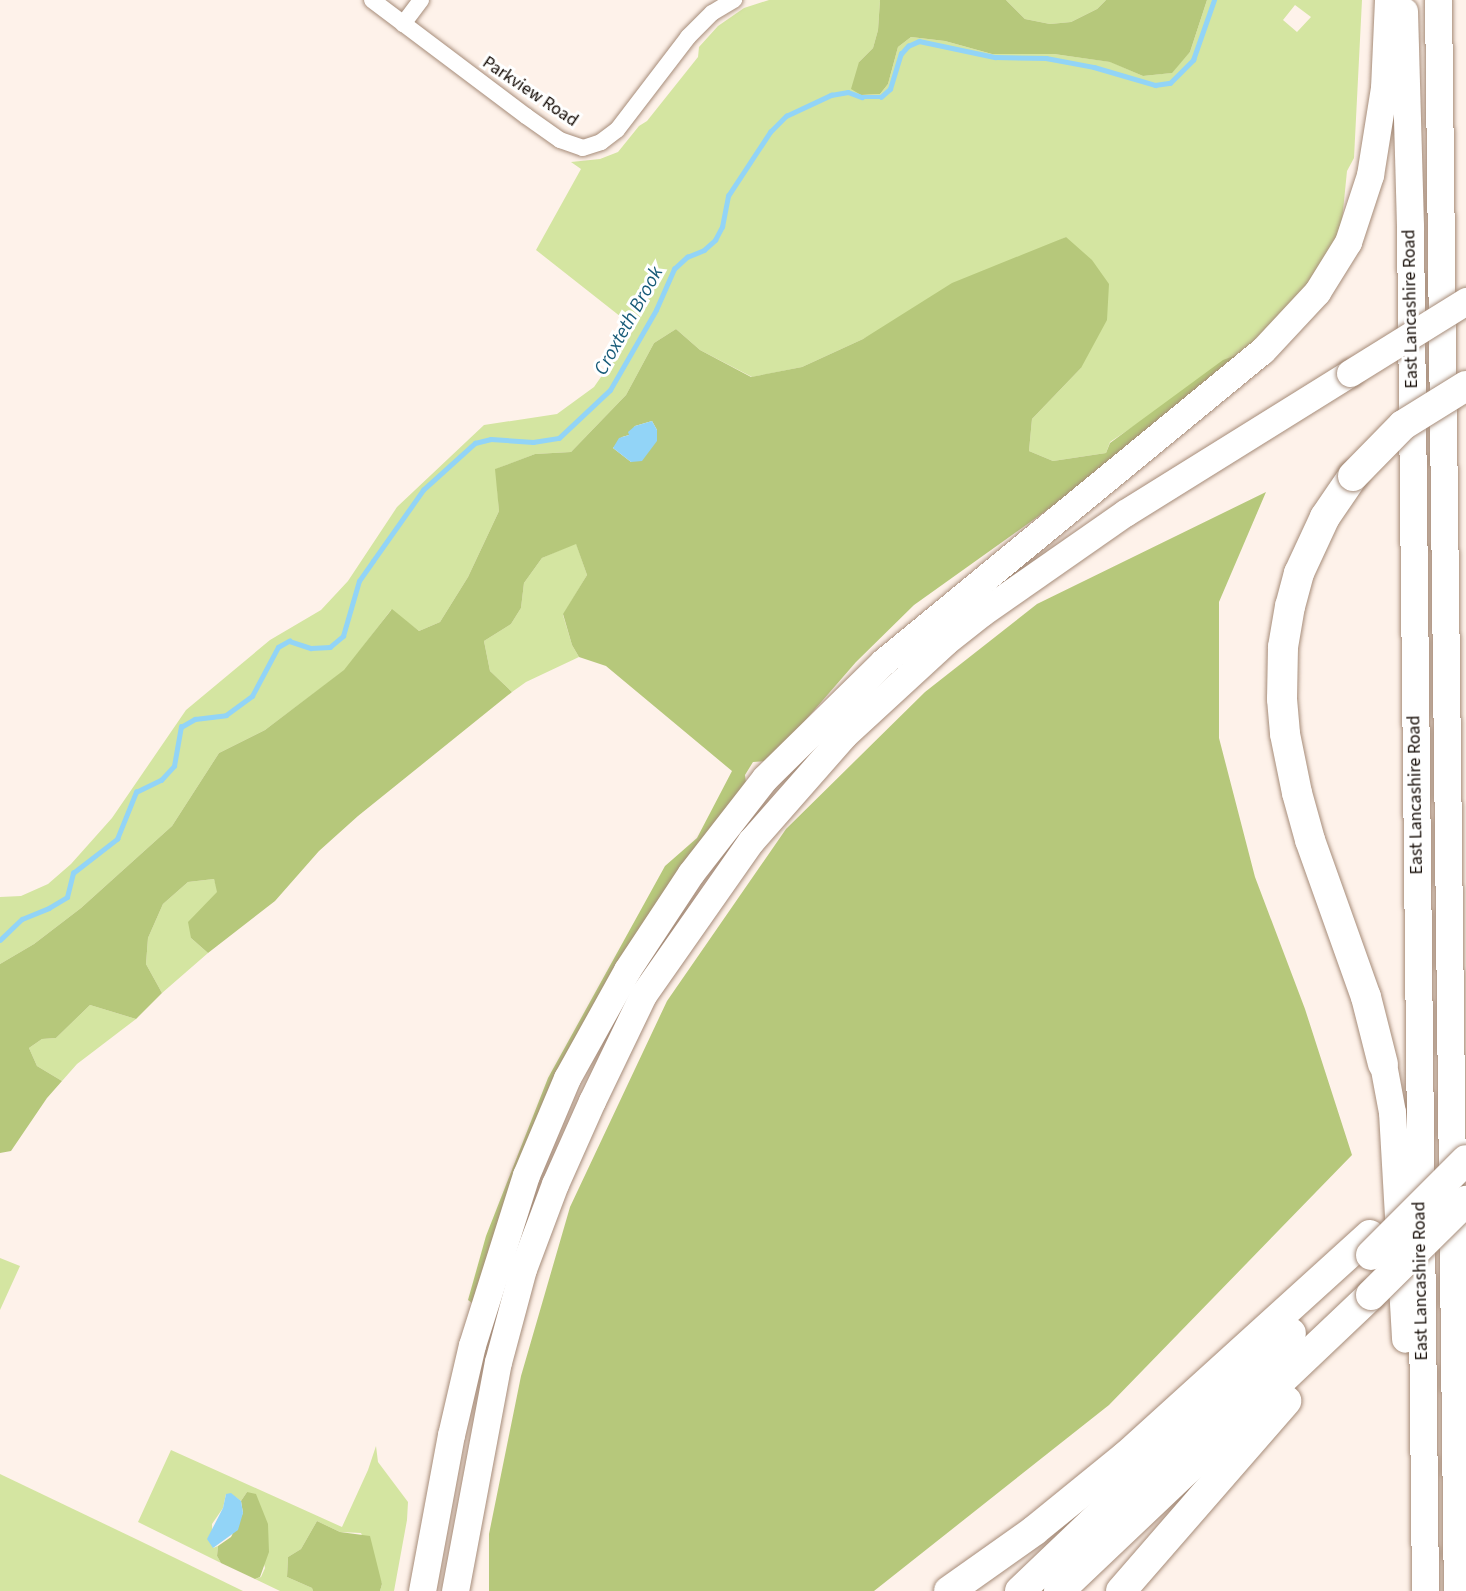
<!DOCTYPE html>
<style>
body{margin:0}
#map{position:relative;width:1466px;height:1591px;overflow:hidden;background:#fef2ea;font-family:"Source Sans 3",sans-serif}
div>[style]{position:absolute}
.green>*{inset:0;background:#d4e5a1}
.forest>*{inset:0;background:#b6c87b}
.water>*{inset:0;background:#92d4f7}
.stream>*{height:4.5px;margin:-2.25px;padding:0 2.25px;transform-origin:2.25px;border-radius:2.25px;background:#92d4f7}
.roads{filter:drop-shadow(0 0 2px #a68c79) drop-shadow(0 0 2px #a68c79)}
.minor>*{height:16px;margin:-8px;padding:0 8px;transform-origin:8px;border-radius:8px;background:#fff}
.trunk>*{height:27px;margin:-13.5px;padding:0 13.5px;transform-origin:13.5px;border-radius:13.5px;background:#fff}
.motorway>*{height:30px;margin:-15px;padding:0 15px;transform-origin:15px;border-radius:15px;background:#fff}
.bridges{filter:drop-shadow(0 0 2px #a68c79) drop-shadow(0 0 2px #a68c79)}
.trunk-bridge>*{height:27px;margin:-13.5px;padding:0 13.5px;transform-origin:13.5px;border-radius:13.5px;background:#fff}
.motorway-bridge>*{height:30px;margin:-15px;padding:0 15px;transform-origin:15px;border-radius:15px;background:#fff}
span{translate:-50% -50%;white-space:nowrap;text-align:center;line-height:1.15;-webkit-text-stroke:6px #fff;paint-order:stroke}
.street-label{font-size:18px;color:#150c06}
.water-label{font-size:20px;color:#195c79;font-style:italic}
</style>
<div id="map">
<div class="green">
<i style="clip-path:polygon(evenodd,769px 0,880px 0,878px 30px,873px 48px,859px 62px,861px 95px,880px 94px,888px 84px,898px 47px,911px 37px,945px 41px,992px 54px,1054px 54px,1111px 62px,1143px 76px,1171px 73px,1190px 52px,1207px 0,1362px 0,1354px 158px,1347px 171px,1340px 241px,1324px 267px,1245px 352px,1110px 442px,1106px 453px,1053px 461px,1029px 451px,1032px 419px,1081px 368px,1066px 237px,863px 339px,802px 367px,752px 377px,700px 350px,676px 329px,654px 343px,626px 395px,571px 452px,535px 454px,496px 469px,499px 511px,468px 577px,440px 622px,419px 631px,391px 610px,345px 670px,265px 730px,219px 753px,172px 826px,81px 908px,34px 944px,0 964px,0 897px,21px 896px,48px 884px,71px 864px,112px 818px,186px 710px,270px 640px,321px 610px,348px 581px,397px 507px,484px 425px,557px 414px,594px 387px,635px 328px,536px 250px,581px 169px,571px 162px,600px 159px,618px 152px,639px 126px,647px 121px,698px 57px,699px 47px,718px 26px,744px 8px,769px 0,1295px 5px,1311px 17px,1297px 32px,1283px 20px,1295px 5px)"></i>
<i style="clip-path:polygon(1006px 0,1106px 0,1097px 9px,1071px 22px,1050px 24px,1025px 19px)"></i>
<i style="clip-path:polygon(576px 543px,587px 575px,563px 615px,572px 645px,579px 657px,526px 682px,512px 692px,490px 671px,484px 641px,511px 624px,521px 608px,524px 583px,542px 558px)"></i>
<i style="clip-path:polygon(214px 879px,218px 892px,191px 938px,208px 953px,162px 993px,146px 964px,148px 938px,163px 904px,188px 882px)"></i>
<i style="clip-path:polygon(90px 1005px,136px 1019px,77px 1064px,62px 1081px,37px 1066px,29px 1048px,42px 1039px,56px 1038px)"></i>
<i style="clip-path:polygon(0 1258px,20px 1266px,0 1310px)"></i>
<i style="clip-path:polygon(376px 1446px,378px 1462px,408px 1502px,407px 1520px,394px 1591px,380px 1591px,382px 1584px,361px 1533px,340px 1532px,317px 1521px,301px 1549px,288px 1557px,287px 1577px,312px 1588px,313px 1591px,280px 1591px,255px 1579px,261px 1577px,265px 1568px,247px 1492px,241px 1501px,231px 1494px,226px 1494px,223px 1508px,212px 1524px,213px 1548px,218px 1546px,217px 1556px,221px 1563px,138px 1522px,171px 1450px,342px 1527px,368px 1470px)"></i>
<i style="clip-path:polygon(0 1474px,138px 1540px,243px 1591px,0 1591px)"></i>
</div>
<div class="forest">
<i style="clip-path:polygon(880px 0,1006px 0,1025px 19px,1050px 24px,1071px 22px,1097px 9px,1106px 0,1207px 0,1190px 52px,1172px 73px,1143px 76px,1110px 62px,1054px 54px,992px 54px,945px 41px,911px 37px,898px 47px,888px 84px,880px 94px,861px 95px,851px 89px,859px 62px,873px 48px,878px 30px)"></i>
<i style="clip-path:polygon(evenodd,1066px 237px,1092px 260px,1109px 284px,1107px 320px,1081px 368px,1032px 419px,1029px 451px,1053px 461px,1106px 453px,1110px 443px,1223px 360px,1245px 352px,1064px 498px,914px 605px,856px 662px,770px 761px,753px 762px,745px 775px,747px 790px,677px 877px,472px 1303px,468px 1300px,486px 1236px,548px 1078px,665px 866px,697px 838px,732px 771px,606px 666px,579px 657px,572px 645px,563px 614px,587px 575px,576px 544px,542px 558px,524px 583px,521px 608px,511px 624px,484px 641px,490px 671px,512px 692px,358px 816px,319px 851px,275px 901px,208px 953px,191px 938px,188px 922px,217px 892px,214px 879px,188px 882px,163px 904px,148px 938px,146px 964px,162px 993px,136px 1019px,90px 1005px,56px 1038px,42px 1039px,29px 1048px,37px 1066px,62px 1081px,47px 1098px,11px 1151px,0 1153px,0 964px,34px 944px,81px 908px,172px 826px,219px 753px,265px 730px,344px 670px,392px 609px,419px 631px,440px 622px,468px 577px,499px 511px,495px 469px,535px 454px,571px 452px,626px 395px,654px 343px,676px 329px,700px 350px,751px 377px,802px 367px,863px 339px,952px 283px,1066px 237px,652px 421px,657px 430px,631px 462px,613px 448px,622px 437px,629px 435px,635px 426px,652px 421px)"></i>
<i style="clip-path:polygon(1266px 492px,1219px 602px,1219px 738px,1255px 877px,1305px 1009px,1352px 1155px,1109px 1405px,874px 1591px,489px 1591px,489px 1534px,521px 1376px,570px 1207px,667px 1001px,786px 829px,925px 692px,1037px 604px)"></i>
<i style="clip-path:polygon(247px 1492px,256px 1494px,268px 1524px,269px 1552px,260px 1577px,255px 1579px,221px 1563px,217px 1556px,218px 1546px,231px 1537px,243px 1513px,241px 1501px)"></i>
<i style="clip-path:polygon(317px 1521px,340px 1532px,370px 1536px,382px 1584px,380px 1591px,313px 1591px,312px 1588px,287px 1577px,288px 1557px,301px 1549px)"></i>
</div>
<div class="water">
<i style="clip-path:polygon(652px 421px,657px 430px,657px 441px,642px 461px,631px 462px,613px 448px,619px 438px,629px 435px,628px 432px,635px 426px)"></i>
<i style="clip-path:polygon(231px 1493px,241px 1501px,243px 1513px,238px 1530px,213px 1548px,207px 1539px,223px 1508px,226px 1494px)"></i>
</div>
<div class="stream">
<i style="left:0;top:940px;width:30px;rotate:-44deg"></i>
<i style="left:22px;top:919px;width:29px;rotate:-22deg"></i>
<i style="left:49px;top:908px;width:21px;rotate:-31deg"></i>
<i style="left:67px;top:897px;width:25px;rotate:-76deg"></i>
<i style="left:73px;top:873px;width:56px;rotate:-37.7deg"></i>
<i style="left:117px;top:839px;width:51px;rotate:-68deg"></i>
<i style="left:136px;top:792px;width:28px;rotate:-26deg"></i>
<i style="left:161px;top:780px;width:19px;rotate:-47deg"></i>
<i style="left:174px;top:766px;width:40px;rotate:-80deg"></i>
<i style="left:181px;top:727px;width:16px;rotate:-30deg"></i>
<i style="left:195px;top:719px;width:31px;rotate:-7deg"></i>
<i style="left:226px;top:715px;width:32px;rotate:-36deg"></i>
<i style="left:252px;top:696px;width:55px;rotate:-62deg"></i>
<i style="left:278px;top:647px;width:13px;rotate:-29deg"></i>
<i style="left:289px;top:641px;width:23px;rotate:18deg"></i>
<i style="left:311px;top:648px;width:19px;rotate:-3deg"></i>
<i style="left:330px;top:647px;width:17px;rotate:-40deg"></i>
<i style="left:343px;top:636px;width:57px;rotate:-73.8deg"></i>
<i style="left:359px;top:581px;width:24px;rotate:-55deg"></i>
<i style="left:373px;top:561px;width:87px;rotate:-54.8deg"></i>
<i style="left:423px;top:490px;width:70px;rotate:-42.1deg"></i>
<i style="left:475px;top:443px;width:16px;rotate:-14deg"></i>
<i style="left:491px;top:439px;width:42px;rotate:4.1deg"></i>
<i style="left:533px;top:442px;width:26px;rotate:-9deg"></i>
<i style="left:559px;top:438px;width:70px;rotate:-43.3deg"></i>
<i style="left:610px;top:390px;width:92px;rotate:-60.1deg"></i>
<i style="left:656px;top:310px;width:45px;rotate:-66.3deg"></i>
<i style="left:674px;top:269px;width:18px;rotate:-43deg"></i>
<i style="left:687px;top:257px;width:18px;rotate:-22deg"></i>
<i style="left:704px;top:250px;width:15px;rotate:-42deg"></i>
<i style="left:715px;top:240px;width:15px;rotate:-62deg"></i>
<i style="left:722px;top:227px;width:32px;rotate:-79deg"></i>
<i style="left:728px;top:196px;width:77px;rotate:-56.7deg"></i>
<i style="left:770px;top:132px;width:23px;rotate:-45deg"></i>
<i style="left:786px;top:116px;width:50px;rotate:-25deg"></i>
<i style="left:831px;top:95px;width:17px;rotate:-10deg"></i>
<i style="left:848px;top:92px;width:15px;rotate:20deg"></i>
<i style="left:862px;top:97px;width:19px"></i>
<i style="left:881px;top:97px;width:12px;rotate:-42deg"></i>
<i style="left:890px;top:89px;width:37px;rotate:-73deg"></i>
<i style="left:901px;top:54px;width:11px;rotate:-49deg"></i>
<i style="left:908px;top:46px;width:12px;rotate:-24deg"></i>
<i style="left:919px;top:41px;width:78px;rotate:11.9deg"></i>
<i style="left:995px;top:57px;width:51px;rotate:1.1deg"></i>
<i style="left:1046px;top:58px;width:49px;rotate:10.6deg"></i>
<i style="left:1094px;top:67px;width:64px;rotate:16.4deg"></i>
<i style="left:1155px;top:85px;width:15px;rotate:-8deg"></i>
<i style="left:1170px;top:83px;width:33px;rotate:-45deg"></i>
<i style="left:1193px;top:60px;width:64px;rotate:-70.7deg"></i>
</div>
<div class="roads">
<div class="minor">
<i style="left:372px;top:0;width:193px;rotate:37deg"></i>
<i style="left:526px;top:116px;width:42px;rotate:35.2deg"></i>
<i style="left:560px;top:140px;width:24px;rotate:19deg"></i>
<i style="left:583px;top:148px;width:19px;rotate:-18deg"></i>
<i style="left:601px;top:142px;width:20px;rotate:-37deg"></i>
<i style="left:617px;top:130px;width:117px;rotate:-52.6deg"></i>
<i style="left:688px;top:37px;width:34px;rotate:-45deg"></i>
<i style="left:712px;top:13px;width:26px;rotate:-31deg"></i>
<i style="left:403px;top:24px;width:30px;rotate:-53deg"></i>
</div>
<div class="trunk">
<i style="left:1438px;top:0;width:1591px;rotate:89.32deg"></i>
<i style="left:1404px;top:11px;width:215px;rotate:88.4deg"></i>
<i style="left:1410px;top:226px;width:1365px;rotate:89.37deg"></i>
<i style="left:1383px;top:1064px;width:49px;rotate:79.4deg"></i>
<i style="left:1392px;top:1112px;width:227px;rotate:86.7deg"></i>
<i style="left:422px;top:1591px;width:159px;rotate:-79.5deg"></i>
<i style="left:451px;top:1435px;width:92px;rotate:-76.9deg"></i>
<i style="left:472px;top:1345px;width:178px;rotate:-72.4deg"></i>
<i style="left:526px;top:1175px;width:105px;rotate:-67.1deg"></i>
<i style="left:567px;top:1078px;width:124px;rotate:-60.9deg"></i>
<i style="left:627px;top:970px;width:116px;rotate:-56.6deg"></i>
<i style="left:691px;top:873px;width:120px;rotate:-52.1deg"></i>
<i style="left:765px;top:778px;width:165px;rotate:-44.5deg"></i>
<i style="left:883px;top:662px;width:490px;rotate:-39.4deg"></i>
<i style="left:1262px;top:351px;width:81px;rotate:-47deg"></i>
<i style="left:1317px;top:292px;width:59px;rotate:-58.2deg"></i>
<i style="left:1348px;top:242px;width:71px;rotate:-71.8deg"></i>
<i style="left:1370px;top:175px;width:88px;rotate:-80.9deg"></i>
<i style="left:1384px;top:88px;width:88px;rotate:-87.4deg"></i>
<i style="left:455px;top:1591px;width:233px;rotate:-79.4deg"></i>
<i style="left:498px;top:1362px;width:96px;rotate:-75deg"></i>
<i style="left:523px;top:1269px;width:91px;rotate:-69.4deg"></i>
<i style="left:555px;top:1184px;width:91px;rotate:-66deg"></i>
<i style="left:592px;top:1101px;width:118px;rotate:-64.3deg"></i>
<i style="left:643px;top:995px;width:188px;rotate:-55deg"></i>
<i style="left:751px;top:841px;width:141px;rotate:-48.7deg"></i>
<i style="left:844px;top:735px;width:137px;rotate:-42.6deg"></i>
<i style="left:945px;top:642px;width:48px;rotate:-38.3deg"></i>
<i style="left:983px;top:612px;width:173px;rotate:-34.9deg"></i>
<i style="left:1125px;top:513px;width:265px;rotate:-31.9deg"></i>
</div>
<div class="motorway">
<i style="left:1353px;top:476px;width:50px;rotate:124.3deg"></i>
<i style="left:1325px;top:517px;width:62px;rotate:114.9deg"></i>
<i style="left:1299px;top:573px;width:34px;rotate:105deg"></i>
<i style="left:1290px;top:606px;width:42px;rotate:99.7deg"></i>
<i style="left:1283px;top:647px;width:52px;rotate:91.1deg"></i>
<i style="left:1282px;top:699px;width:35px;rotate:85deg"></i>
<i style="left:1285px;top:734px;width:60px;rotate:78.5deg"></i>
<i style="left:1297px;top:793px;width:49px;rotate:74.5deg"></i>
<i style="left:1310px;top:840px;width:167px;rotate:70.4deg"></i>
<i style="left:1366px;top:997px;width:69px;rotate:75.8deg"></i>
<i style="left:949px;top:1591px;width:105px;rotate:-35.3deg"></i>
<i style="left:1035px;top:1530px;width:117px;rotate:-39.1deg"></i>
<i style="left:1126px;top:1456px;width:329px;rotate:-42.2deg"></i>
<i style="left:1020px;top:1591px;width:374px;rotate:-43.6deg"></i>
<i style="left:1059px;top:1591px;width:430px;rotate:-43.5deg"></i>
<i style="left:1121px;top:1591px;width:252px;rotate:-49deg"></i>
</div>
</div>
<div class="bridges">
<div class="trunk-bridge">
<i style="left:1350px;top:373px;width:137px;rotate:-31.8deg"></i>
</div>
<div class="motorway-bridge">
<i style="left:1353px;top:476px;width:71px;rotate:-45.6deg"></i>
<i style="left:1403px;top:425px;width:74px;rotate:-31.8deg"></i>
<i style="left:1371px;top:1255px;width:134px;rotate:-45deg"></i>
<i style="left:1371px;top:1295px;width:134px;rotate:-44.7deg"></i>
</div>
</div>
<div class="street-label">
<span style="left:530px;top:92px;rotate:34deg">Parkview Road</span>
<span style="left:1411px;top:309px;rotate:-91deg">East Lancashire Road</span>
<span style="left:1416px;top:795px;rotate:-91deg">East Lancashire Road</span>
<span style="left:1421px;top:1281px;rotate:-91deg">East Lancashire Road</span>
</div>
<div class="water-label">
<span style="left:629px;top:321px;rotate:-61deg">Croxteth Brook</span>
</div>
</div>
